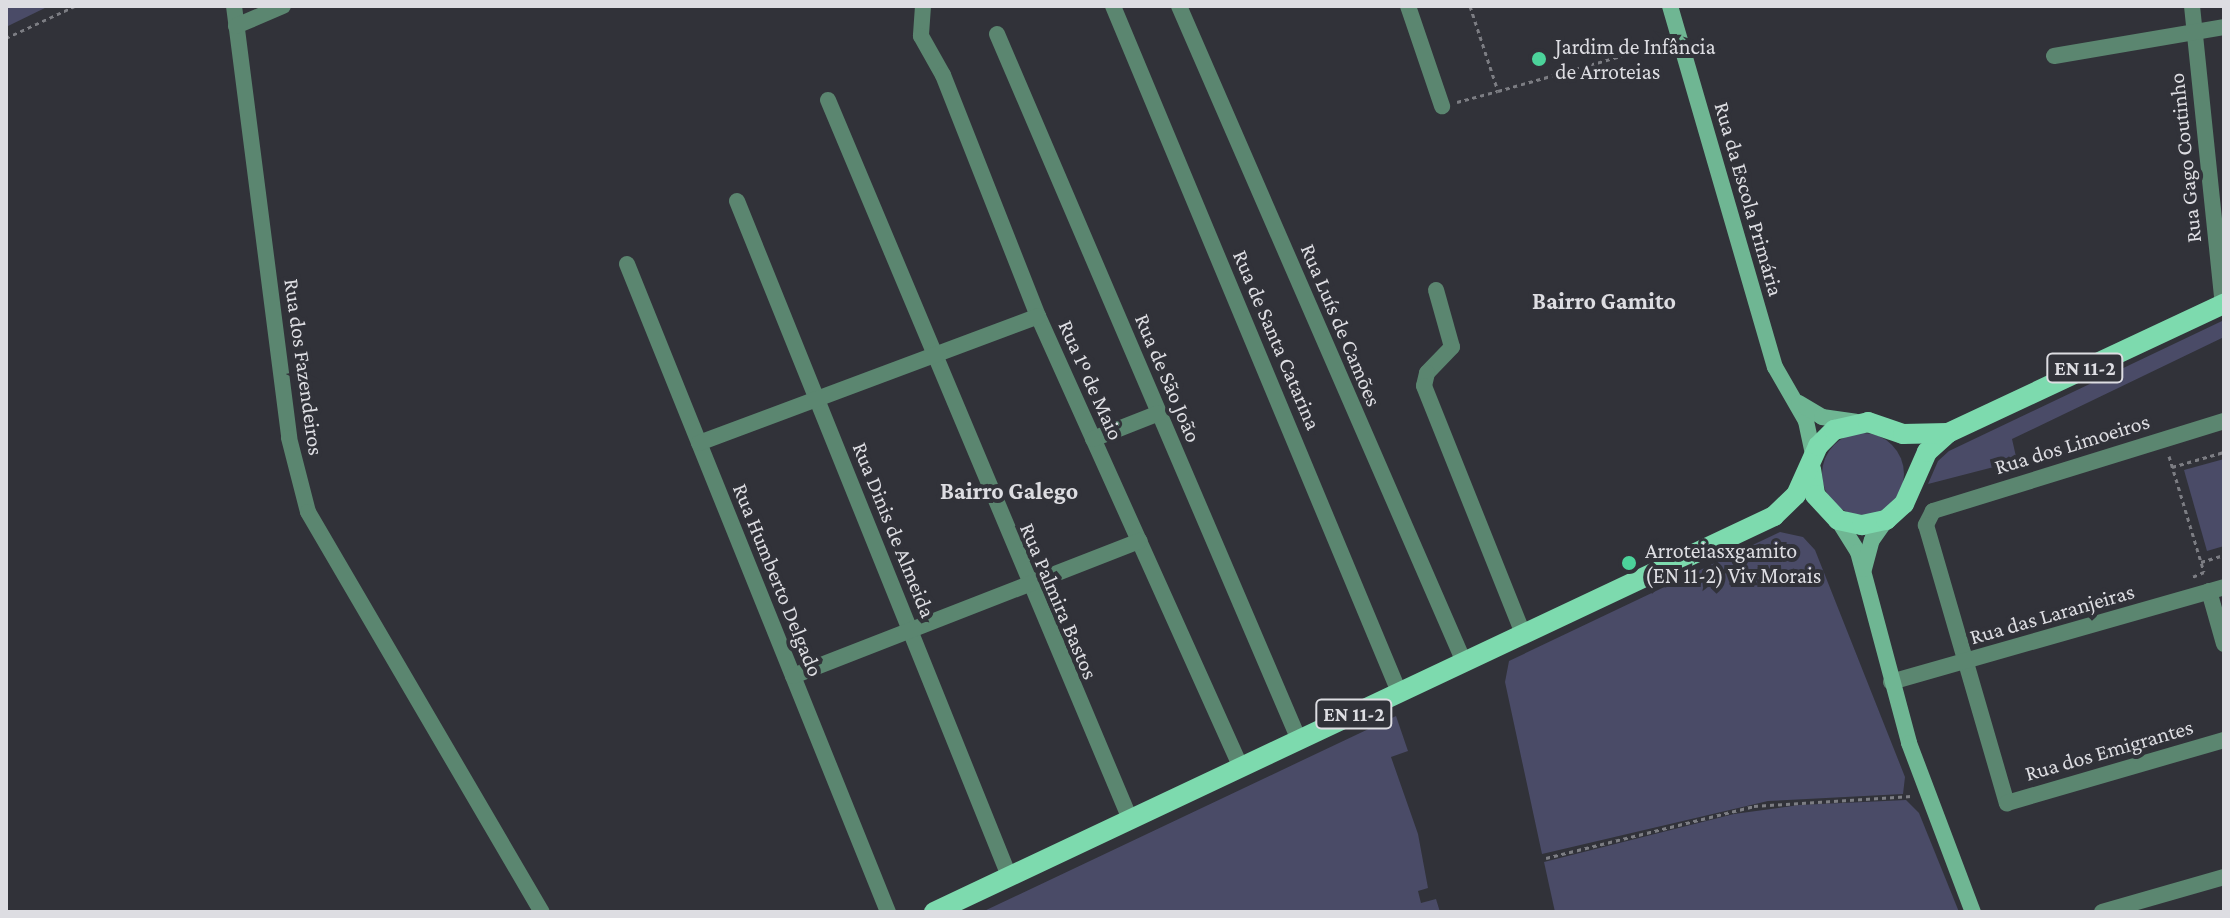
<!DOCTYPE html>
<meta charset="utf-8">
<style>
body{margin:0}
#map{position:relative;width:2230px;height:918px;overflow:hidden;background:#313239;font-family:"Crimson Pro",serif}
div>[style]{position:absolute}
.green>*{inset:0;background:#4a4b67}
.round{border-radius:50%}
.path>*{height:3px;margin-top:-1.5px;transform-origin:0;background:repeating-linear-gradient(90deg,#7c7d83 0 4px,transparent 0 8px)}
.street>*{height:16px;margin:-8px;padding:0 8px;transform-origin:8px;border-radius:8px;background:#5b8670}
.secondary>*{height:16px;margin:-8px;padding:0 8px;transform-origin:8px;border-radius:8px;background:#6fb693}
.primary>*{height:20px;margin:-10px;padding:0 10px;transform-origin:10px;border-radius:10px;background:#7ddaae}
.dots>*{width:22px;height:22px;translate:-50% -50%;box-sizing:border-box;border:4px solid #313239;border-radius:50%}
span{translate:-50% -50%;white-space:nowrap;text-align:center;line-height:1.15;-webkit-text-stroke:8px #313239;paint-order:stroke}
.shield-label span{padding:2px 6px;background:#313239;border:2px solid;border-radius:6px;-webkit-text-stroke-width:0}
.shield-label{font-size:20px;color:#dddde2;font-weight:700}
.poi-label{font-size:22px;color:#dddde2}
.left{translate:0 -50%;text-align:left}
.street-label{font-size:22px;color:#dddde2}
.neighbourhood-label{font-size:24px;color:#dddde2;font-weight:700}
.frame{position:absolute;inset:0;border:8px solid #dddde2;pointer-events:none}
</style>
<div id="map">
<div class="green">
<i style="clip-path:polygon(6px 6px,49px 6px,6px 27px)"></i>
<i style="clip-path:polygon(2222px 321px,2224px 337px,2012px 439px,2017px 461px,1928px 484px,1938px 461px,1949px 451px)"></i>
<i class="round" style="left:1822px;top:433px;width:82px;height:82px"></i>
<i style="clip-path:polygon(2224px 459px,2224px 546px,2207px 551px,2184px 470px)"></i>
<i style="clip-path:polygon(1780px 532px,1803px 537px,1815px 550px,1905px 777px,1903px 794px,1768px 801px,1542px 854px,1505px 682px,1509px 661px)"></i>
<i style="clip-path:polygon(1396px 716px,1408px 751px,1391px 757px,1418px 834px,1428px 888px,1418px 891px,1421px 903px,1436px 899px,1440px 912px,982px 912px)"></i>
<i style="clip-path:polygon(1906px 800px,1919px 813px,1959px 912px,1555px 912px,1544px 862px,1734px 814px,1799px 805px)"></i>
</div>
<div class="path">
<i style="left:1470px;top:6px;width:89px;rotate:71.8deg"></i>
<i style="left:1498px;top:91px;width:172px;rotate:-15.9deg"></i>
<i style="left:6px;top:38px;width:76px;rotate:-24.9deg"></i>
<i style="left:1457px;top:102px;width:42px;rotate:-15deg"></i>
<i style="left:2169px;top:456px;width:121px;rotate:73.2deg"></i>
<i style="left:2204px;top:572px;width:13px;rotate:157deg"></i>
<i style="left:2172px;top:467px;width:54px;rotate:-16.1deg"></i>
<i style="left:2201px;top:562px;width:24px;rotate:-17deg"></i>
<i style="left:1546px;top:858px;width:214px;rotate:-14deg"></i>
<i style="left:1754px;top:806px;width:158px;rotate:-3.6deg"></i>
</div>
<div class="street">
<i style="left:234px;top:6px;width:435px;rotate:82.7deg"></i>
<i style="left:289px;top:438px;width:76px;rotate:75.6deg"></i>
<i style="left:308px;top:512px;width:463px;rotate:59.7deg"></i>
<i style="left:923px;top:6px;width:30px;rotate:94deg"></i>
<i style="left:921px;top:36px;width:45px;rotate:60.6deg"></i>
<i style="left:943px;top:75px;width:259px;rotate:68.5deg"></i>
<i style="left:1038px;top:316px;width:495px;rotate:65.8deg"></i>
<i style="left:1113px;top:6px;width:743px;rotate:67.37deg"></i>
<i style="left:1179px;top:6px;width:715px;rotate:66.52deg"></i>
<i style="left:1408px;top:6px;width:106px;rotate:71.2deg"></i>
<i style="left:2192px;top:6px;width:301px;rotate:84.1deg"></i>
<i style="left:236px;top:26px;width:51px;rotate:-23.1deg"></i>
<i style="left:997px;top:34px;width:768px;rotate:66.84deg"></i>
<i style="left:2054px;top:56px;width:172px;rotate:-9.7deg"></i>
<i style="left:828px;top:100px;width:780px;rotate:67.22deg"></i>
<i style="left:737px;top:201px;width:728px;rotate:68.05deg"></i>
<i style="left:627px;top:264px;width:699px;rotate:68.06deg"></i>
<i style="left:1436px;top:290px;width:59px;rotate:74.3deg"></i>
<i style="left:1452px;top:347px;width:36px;rotate:134deg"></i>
<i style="left:1427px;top:373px;width:13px;rotate:103deg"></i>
<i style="left:1424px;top:386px;width:267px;rotate:68.2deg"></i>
<i style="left:2224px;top:421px;width:305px;rotate:162.8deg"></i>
<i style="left:1933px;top:511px;width:16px;rotate:117deg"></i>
<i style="left:1926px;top:525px;width:290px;rotate:73.8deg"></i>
<i style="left:2007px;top:803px;width:226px;rotate:-16.2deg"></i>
<i style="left:1093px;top:439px;width:71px;rotate:-21.5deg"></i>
<i style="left:699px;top:443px;width:362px;rotate:-20.5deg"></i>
<i style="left:2209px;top:591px;width:55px;rotate:74.2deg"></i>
<i style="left:793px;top:676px;width:372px;rotate:-21.3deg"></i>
<i style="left:1891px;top:682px;width:346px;rotate:-15.9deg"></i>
<i style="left:2102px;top:912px;width:127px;rotate:-16deg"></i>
</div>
<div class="secondary">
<i style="left:1670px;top:6px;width:376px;rotate:73.8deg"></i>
<i style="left:1775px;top:367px;width:62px;rotate:60.1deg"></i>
<i style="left:1806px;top:421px;width:35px;rotate:78deg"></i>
<i style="left:1799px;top:403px;width:27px;rotate:31deg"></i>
<i style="left:1822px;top:417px;width:34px;rotate:8deg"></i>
<i style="left:1838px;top:520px;width:38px;rotate:58deg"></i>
<i style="left:1858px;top:552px;width:198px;rotate:75deg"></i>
<i style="left:1909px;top:743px;width:181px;rotate:69.3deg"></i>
<i style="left:1864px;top:569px;width:30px;rotate:-75deg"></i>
<i style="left:1872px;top:540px;width:24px;rotate:-55deg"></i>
</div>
<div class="primary">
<i style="left:1811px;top:469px;width:26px;rotate:81deg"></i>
<i style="left:1815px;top:495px;width:34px;rotate:47deg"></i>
<i style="left:1838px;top:520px;width:25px;rotate:12deg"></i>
<i style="left:1862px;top:525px;width:25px;rotate:-12deg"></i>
<i style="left:1886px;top:520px;width:24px;rotate:-42deg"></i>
<i style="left:1904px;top:504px;width:57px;rotate:-66.1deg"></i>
<i style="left:1927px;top:452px;width:28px;rotate:-42deg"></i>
<i style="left:1948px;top:433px;width:305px;rotate:-25.1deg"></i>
<i style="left:934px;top:912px;width:929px;rotate:-25.24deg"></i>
<i style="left:1774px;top:516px;width:30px;rotate:-44deg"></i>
<i style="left:1796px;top:495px;width:54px;rotate:-65.8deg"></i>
<i style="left:1818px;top:446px;width:23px;rotate:-45deg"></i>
<i style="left:1834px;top:430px;width:35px;rotate:-13deg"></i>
<i style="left:1868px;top:422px;width:37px;rotate:19deg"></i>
<i style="left:1903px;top:434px;width:45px;rotate:-1.3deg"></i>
</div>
<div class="dots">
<i style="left:1539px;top:59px;background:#4cd39b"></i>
<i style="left:1629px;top:563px;background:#4cd39b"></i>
</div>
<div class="shield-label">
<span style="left:2085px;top:368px">EN 11-2</span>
<span style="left:1354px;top:714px">EN 11-2</span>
</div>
<div class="poi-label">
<span class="left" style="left:1555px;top:59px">Jardim de Infância<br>de Arroteias</span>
<span class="left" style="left:1645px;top:563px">Arroteiasxgamito<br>(EN 11-2) Viv Morais</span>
</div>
<div class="street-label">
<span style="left:2185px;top:158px;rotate:-96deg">Rua Gago Coutinho</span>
<span style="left:1749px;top:199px;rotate:74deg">Rua da Escola Primária</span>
<span style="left:1341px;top:325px;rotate:67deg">Rua Luís de Camões</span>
<span style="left:1277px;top:340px;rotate:67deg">Rua de Santa Catarina</span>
<span style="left:304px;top:367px;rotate:82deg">Rua dos Fazendeiros</span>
<span style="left:1168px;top:378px;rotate:67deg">Rua de São João</span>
<span style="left:1091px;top:380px;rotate:66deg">Rua 1º de Maio</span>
<span style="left:2072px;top:444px;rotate:-17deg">Rua dos Limoeiros</span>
<span style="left:894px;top:530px;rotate:68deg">Rua Dinis de Almeida</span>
<span style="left:778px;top:580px;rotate:68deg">Rua Humberto Delgado</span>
<span style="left:1059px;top:601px;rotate:67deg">Rua Palmira Bastos</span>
<span style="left:2052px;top:614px;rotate:-16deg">Rua das Laranjeiras</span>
<span style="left:2109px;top:750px;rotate:-16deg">Rua dos Emigrantes</span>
</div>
<div class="neighbourhood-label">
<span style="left:1604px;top:301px">Bairro Gamito</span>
<span style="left:1009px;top:491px">Bairro Galego</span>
</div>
<div class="frame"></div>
</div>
